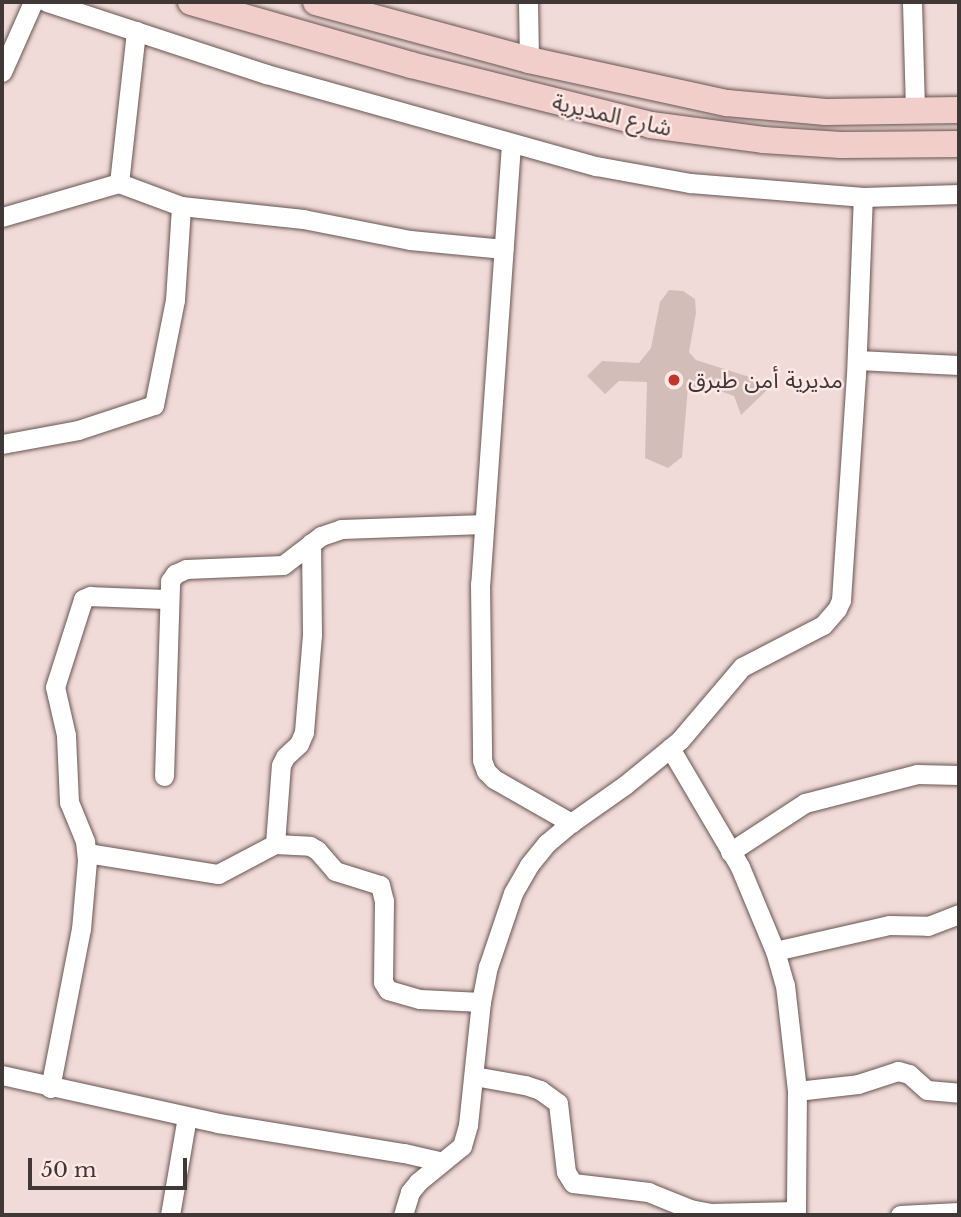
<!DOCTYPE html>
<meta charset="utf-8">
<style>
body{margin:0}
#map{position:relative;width:961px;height:1217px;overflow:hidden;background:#f1dbd8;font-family:"Libre Baskerville","Noto Sans Arabic",serif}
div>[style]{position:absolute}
.building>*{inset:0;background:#d2bdb9}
.roads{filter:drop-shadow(0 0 2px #675552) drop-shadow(0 0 2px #675552)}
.street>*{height:19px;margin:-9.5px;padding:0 9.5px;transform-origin:9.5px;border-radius:9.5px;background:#fff}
.secondary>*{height:26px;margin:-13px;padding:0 13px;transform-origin:13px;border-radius:13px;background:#f2ceca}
.dots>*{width:19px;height:19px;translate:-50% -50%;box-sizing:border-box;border:4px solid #fee8e5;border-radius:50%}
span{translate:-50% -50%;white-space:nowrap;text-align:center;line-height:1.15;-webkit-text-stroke:5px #fee8e5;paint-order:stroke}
.street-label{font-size:23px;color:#403836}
.poi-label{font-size:23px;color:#403836}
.left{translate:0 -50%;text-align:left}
.frame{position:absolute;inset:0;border:4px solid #403836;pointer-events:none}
.scale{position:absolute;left:28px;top:1158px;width:159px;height:32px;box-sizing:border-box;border:4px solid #403836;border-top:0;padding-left:9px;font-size:21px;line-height:24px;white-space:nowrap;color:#403836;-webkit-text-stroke:5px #fee8e5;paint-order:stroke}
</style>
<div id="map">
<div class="building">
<i style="clip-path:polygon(669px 290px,683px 291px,695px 299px,696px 313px,689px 352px,696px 360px,756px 379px,767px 390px,741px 415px,734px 396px,718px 390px,688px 387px,682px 457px,668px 468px,645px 458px,647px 382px,619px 381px,605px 394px,587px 376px,602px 361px,639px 363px,651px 348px,660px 302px)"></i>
</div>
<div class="roads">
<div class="street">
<i style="left:47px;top:2px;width:231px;rotate:18.2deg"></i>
<i style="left:266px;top:74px;width:343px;rotate:15.6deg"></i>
<i style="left:596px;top:166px;width:96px;rotate:10.3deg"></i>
<i style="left:690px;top:183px;width:174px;rotate:4.6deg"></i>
<i style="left:863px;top:197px;width:96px;rotate:-1.8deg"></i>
<i style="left:528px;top:2px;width:58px;rotate:89deg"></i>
<i style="left:912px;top:2px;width:109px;rotate:88.4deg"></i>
<i style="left:2px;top:72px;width:77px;rotate:-66.1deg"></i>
<i style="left:511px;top:144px;width:441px;rotate:94deg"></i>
<i style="left:480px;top:584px;width:176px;rotate:89.3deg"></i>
<i style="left:482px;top:760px;width:12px;rotate:70deg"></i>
<i style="left:486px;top:771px;width:11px;rotate:45deg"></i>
<i style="left:494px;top:779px;width:89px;rotate:29.7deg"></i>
<i style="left:119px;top:183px;width:153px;rotate:-83.6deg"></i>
<i style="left:2px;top:217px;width:122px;rotate:-16.2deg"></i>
<i style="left:119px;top:183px;width:66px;rotate:20.4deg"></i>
<i style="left:181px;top:206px;width:123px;rotate:6.1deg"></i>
<i style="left:303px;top:219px;width:109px;rotate:11.1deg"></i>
<i style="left:410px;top:240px;width:94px;rotate:5.5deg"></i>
<i style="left:857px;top:360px;width:102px;rotate:2.8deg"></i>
<i style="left:2px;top:444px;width:77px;rotate:-10.4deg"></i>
<i style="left:78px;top:430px;width:80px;rotate:-18.2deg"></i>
<i style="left:154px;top:405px;width:107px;rotate:-78.7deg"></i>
<i style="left:175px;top:300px;width:94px;rotate:-86.3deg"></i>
<i style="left:670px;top:748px;width:138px;rotate:59.5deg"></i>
<i style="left:740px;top:867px;width:91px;rotate:67.4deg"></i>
<i style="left:775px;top:951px;width:35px;rotate:74deg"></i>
<i style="left:785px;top:985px;width:107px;rotate:83.5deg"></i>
<i style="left:797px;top:1091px;width:124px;rotate:90.5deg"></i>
<i style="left:164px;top:776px;width:195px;rotate:-88.2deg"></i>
<i style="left:170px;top:581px;width:9px;rotate:-54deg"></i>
<i style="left:175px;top:574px;width:12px;rotate:-24deg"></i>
<i style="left:186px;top:569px;width:97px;rotate:-2.4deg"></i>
<i style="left:283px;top:565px;width:48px;rotate:-37.3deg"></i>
<i style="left:321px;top:536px;width:21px;rotate:-19deg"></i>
<i style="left:341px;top:529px;width:143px;rotate:-2deg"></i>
<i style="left:275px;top:844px;width:79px;rotate:-85.7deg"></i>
<i style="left:281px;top:765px;width:9px;rotate:-63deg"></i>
<i style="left:285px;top:757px;width:19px;rotate:-43deg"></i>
<i style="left:299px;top:744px;width:13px;rotate:-67deg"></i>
<i style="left:304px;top:732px;width:97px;rotate:-85.3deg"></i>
<i style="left:312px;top:635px;width:92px;rotate:-90.6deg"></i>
<i style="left:730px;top:852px;width:90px;rotate:-33.2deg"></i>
<i style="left:805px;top:803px;width:116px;rotate:-14.5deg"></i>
<i style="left:917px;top:774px;width:42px;rotate:1.4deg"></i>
<i style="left:87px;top:853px;width:133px;rotate:9.1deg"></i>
<i style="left:218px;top:874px;width:64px;rotate:-27.8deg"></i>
<i style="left:275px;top:844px;width:35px;rotate:3deg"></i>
<i style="left:310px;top:846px;width:8px;rotate:30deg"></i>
<i style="left:317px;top:850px;width:28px;rotate:49deg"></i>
<i style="left:335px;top:871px;width:47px;rotate:17.3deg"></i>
<i style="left:380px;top:885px;width:16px;rotate:76deg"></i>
<i style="left:384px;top:901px;width:81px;rotate:90.7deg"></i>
<i style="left:383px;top:982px;width:9px;rotate:58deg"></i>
<i style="left:388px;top:990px;width:33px;rotate:16deg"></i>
<i style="left:420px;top:999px;width:61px;rotate:2.8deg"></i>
<i style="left:775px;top:951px;width:117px;rotate:-12.8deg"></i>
<i style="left:889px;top:925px;width:39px;rotate:1deg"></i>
<i style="left:928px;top:926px;width:33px;rotate:-21deg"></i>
<i style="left:2px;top:1075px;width:221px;rotate:12.5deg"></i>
<i style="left:218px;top:1123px;width:188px;rotate:9.2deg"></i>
<i style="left:404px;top:1153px;width:39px;rotate:13deg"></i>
<i style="left:474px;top:1076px;width:52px;rotate:10deg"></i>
<i style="left:525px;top:1085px;width:16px;rotate:18deg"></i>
<i style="left:540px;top:1090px;width:22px;rotate:36deg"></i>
<i style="left:558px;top:1103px;width:69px;rotate:83.4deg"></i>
<i style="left:566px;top:1172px;width:13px;rotate:58deg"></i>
<i style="left:573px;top:1183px;width:76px;rotate:6.8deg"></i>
<i style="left:648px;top:1192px;width:45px;rotate:22deg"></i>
<i style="left:690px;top:1209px;width:20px;rotate:11deg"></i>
<i style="left:710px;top:1213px;width:86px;rotate:-1.3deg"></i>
<i style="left:50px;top:1088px;width:162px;rotate:-79deg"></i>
<i style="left:81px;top:929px;width:69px;rotate:-85deg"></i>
<i style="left:87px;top:860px;width:19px;rotate:-96deg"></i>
<i style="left:85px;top:841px;width:42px;rotate:-112.3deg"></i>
<i style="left:69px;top:802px;width:67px;rotate:-92.6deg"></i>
<i style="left:66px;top:735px;width:49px;rotate:-102.9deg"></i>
<i style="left:55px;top:687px;width:92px;rotate:-72.3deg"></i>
<i style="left:83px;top:599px;width:8px;rotate:-23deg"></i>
<i style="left:90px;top:596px;width:79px;rotate:2.2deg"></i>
<i style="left:797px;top:1091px;width:61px;rotate:-6.5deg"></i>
<i style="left:858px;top:1084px;width:42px;rotate:-18deg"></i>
<i style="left:898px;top:1071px;width:11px;rotate:15deg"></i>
<i style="left:909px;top:1074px;width:24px;rotate:42deg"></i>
<i style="left:927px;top:1090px;width:32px;rotate:5deg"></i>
<i style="left:170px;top:1215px;width:99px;rotate:-80.2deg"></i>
<i style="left:403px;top:1215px;width:24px;rotate:-73deg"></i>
<i style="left:410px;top:1192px;width:13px;rotate:-51deg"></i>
<i style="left:418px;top:1182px;width:57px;rotate:-39.3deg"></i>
<i style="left:462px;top:1146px;width:22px;rotate:-74deg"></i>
<i style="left:468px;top:1125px;width:124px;rotate:-84deg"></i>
<i style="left:481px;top:1002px;width:36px;rotate:-79deg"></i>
<i style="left:488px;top:967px;width:78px;rotate:-71.3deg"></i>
<i style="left:513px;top:893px;width:32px;rotate:-60deg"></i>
<i style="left:529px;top:865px;width:28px;rotate:-51deg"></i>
<i style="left:547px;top:843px;width:31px;rotate:-40deg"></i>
<i style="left:571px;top:823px;width:66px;rotate:-35.1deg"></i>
<i style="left:625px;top:785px;width:71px;rotate:-39.3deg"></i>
<i style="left:680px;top:740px;width:96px;rotate:-49.7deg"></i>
<i style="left:742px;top:667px;width:91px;rotate:-27.4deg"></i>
<i style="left:823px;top:625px;width:21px;rotate:-49deg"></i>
<i style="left:837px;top:609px;width:10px;rotate:-66deg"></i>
<i style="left:841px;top:600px;width:225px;rotate:-86.2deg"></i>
<i style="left:856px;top:376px;width:179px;rotate:-87.8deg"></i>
<i style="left:900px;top:1215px;width:59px;rotate:-2.9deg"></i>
</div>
<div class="secondary">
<i style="left:191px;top:2px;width:229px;rotate:16deg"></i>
<i style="left:411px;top:65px;width:247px;rotate:14deg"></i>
<i style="left:651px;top:125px;width:113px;rotate:7.6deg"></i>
<i style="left:763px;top:140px;width:78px;rotate:3.7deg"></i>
<i style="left:841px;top:145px;width:118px;rotate:-0.5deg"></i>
<i style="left:316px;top:2px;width:221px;rotate:15.2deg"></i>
<i style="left:529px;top:60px;width:203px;rotate:12.3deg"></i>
<i style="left:727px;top:103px;width:99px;rotate:5.2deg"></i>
<i style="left:826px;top:112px;width:133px;rotate:-0.9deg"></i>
</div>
</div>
<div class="dots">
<i style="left:674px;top:380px;background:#c2352c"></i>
</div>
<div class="street-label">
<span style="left:612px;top:115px;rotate:13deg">شارع المديرية</span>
</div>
<div class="poi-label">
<span class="left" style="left:688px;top:380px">مديرية أمن طبرق</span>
</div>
<div class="frame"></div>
<div class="scale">50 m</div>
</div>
